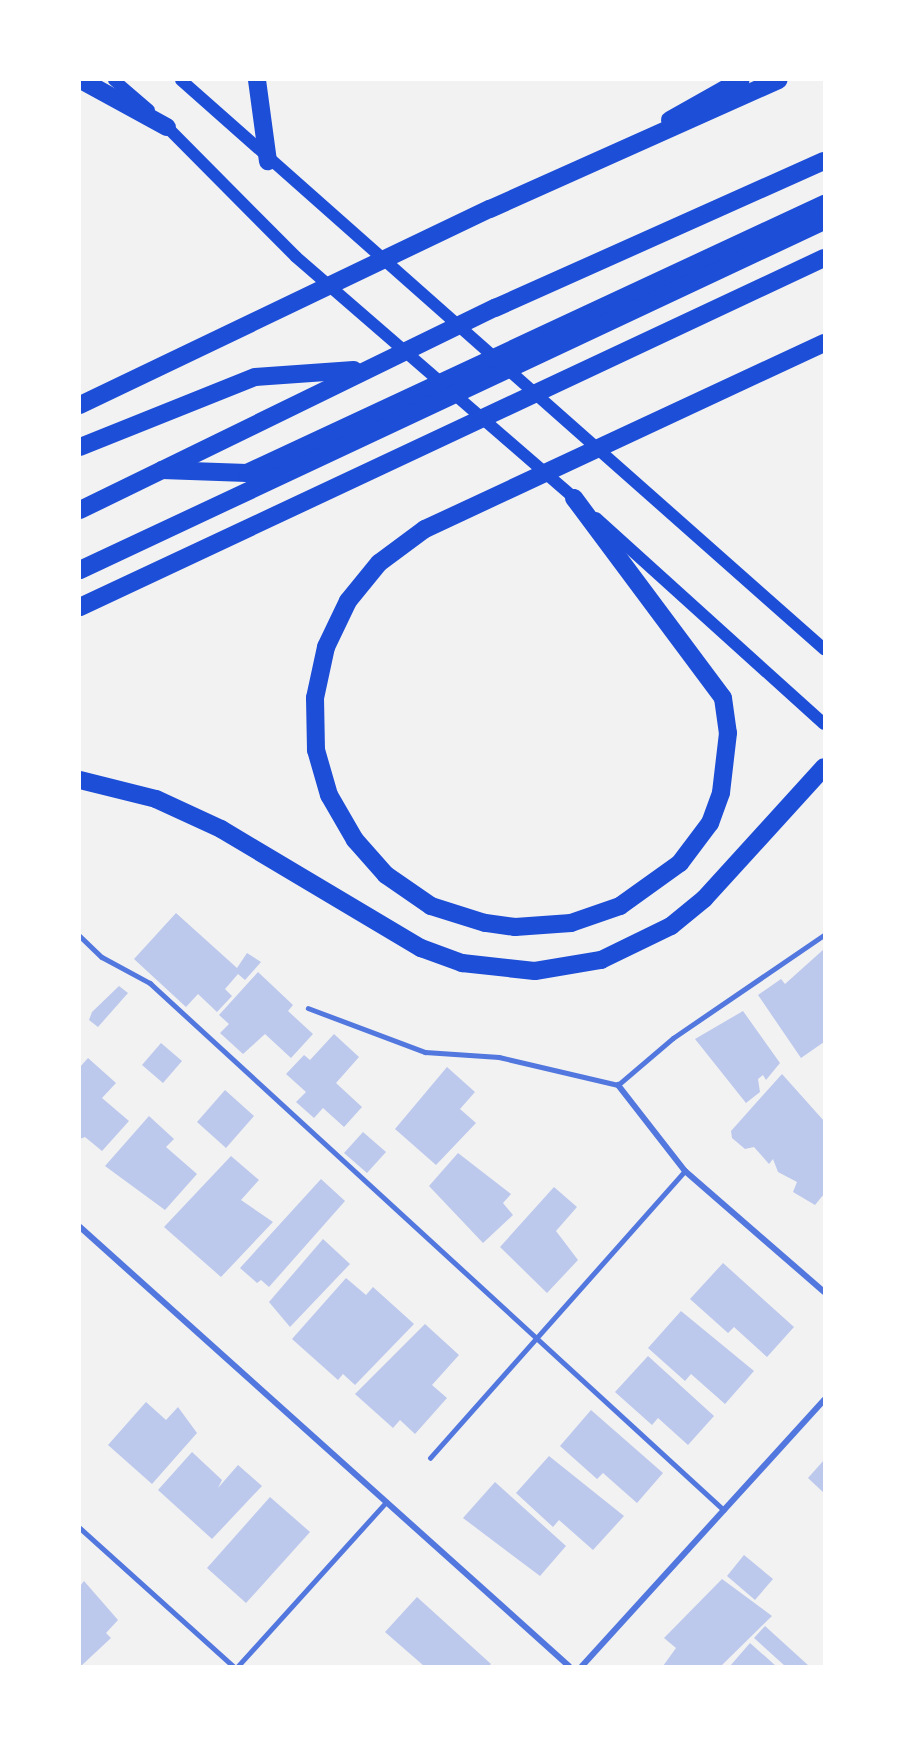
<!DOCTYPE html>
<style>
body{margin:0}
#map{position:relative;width:904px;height:1746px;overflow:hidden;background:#f2f2f2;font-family:"Crimson Pro",serif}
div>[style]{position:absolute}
.building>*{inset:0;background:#bdc9ec}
.service>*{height:4.5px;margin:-2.25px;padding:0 2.25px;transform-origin:2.25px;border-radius:2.25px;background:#5277de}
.minor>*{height:6px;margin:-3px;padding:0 3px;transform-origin:3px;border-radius:3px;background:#5277de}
.secondary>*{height:12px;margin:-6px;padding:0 6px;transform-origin:6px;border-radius:6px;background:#1d4ed8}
.motorway>*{height:18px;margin:-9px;padding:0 9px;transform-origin:9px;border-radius:9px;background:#1d4ed8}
span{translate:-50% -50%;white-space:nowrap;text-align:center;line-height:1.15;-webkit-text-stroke:6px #fff;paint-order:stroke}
.frame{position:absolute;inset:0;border:81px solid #fff;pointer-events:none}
</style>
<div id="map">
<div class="building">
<i style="clip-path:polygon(176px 913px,237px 968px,247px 953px,261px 962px,245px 980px,238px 974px,225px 989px,232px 996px,217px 1012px,198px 994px,186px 1007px,134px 959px)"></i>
<i style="clip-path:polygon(824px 949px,824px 1042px,801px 1058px,758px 995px,781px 979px,785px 984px)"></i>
<i style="clip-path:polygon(258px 972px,293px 1005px,288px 1011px,313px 1034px,291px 1058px,265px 1034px,243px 1054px,220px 1033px,229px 1024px,219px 1015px)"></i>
<i style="clip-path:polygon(119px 986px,128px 993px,98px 1027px,89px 1020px,92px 1012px)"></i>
<i style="clip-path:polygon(743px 1011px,780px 1063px,766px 1080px,763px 1075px,758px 1079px,760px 1092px,746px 1103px,695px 1039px)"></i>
<i style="clip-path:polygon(334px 1034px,359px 1057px,336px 1083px,362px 1107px,344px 1127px,323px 1108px,314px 1118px,296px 1102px,306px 1092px,286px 1074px,304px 1055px,310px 1060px)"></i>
<i style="clip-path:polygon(161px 1043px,182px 1061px,163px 1083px,142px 1065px)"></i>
<i style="clip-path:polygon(88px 1058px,116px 1083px,102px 1098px,129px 1121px,102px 1151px,85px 1137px,80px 1139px,80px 1067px)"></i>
<i style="clip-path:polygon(447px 1067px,475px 1092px,460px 1109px,476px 1123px,436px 1165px,395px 1129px)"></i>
<i style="clip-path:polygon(782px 1074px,824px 1121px,824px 1194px,815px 1205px,793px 1192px,797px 1182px,778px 1172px,773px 1159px,769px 1164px,754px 1147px,745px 1149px,732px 1138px,731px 1131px)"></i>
<i style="clip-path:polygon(225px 1090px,254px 1116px,226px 1148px,197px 1122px)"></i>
<i style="clip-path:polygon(149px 1116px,174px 1139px,166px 1147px,197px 1174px,165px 1210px,105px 1166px)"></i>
<i style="clip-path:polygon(363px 1132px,386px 1152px,367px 1173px,344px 1153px)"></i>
<i style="clip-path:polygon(458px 1153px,511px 1194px,503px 1203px,513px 1215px,483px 1243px,429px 1186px)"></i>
<i style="clip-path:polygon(231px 1156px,259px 1180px,241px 1200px,273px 1222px,221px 1277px,164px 1227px)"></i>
<i style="clip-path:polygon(321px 1179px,345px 1201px,269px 1287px,261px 1280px,257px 1283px,240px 1268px)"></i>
<i style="clip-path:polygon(554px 1187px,577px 1207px,556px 1231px,578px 1260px,547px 1293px,500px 1247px)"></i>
<i style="clip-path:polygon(323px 1239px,350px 1264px,290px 1327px,269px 1302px)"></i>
<i style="clip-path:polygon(723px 1263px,794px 1327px,767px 1357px,734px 1327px,728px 1333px,690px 1299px)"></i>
<i style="clip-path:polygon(346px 1278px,366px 1295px,373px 1287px,414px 1324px,355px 1385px,343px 1374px,338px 1380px,292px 1339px)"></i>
<i style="clip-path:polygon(681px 1311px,754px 1371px,725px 1404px,691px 1374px,685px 1381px,648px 1348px)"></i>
<i style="clip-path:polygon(425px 1324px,459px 1355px,432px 1385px,447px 1398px,415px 1434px,400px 1420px,393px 1428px,355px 1394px)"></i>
<i style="clip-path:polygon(648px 1356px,714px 1416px,688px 1445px,658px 1418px,652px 1425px,615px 1392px)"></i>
<i style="clip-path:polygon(146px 1402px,166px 1420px,178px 1407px,197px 1433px,152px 1484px,108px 1445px)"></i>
<i style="clip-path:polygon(591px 1410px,663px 1473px,637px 1503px,603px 1473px,597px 1479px,560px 1446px)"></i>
<i style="clip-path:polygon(192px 1452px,222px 1480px,218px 1488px,238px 1465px,262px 1486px,212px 1539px,158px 1490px)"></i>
<i style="clip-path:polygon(549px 1456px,624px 1516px,593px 1550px,559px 1520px,553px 1527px,516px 1493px)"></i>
<i style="clip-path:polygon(824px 1460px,824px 1493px,808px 1478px)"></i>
<i style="clip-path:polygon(495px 1482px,566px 1546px,540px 1576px,463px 1518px)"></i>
<i style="clip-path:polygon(270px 1497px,310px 1532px,246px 1603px,207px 1568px)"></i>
<i style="clip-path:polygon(744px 1555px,773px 1579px,755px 1600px,727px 1576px)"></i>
<i style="clip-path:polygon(722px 1579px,772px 1616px,721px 1666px,663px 1666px,676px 1648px,664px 1638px)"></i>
<i style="clip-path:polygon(84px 1581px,118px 1620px,106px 1633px,111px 1638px,81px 1666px,80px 1586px)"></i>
<i style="clip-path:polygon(417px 1597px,491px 1664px,489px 1666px,424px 1666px,385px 1632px)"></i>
<i style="clip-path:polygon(765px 1626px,809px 1666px,785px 1666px,754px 1638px)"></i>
<i style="clip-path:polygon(750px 1643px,776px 1666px,730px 1666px)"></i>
</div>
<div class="service">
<i style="left:80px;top:936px;width:30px;rotate:44deg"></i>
<i style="left:102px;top:957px;width:55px;rotate:28.4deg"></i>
<i style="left:150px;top:983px;width:779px;rotate:42.56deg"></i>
<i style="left:308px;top:1008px;width:125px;rotate:20.6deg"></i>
<i style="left:425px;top:1052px;width:74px;rotate:3.9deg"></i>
<i style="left:499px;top:1057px;width:122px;rotate:13.2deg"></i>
<i style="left:618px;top:1085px;width:72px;rotate:-40.5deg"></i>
<i style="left:673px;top:1038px;width:183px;rotate:-34.3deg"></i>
<i style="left:430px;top:1458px;width:384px;rotate:-48.4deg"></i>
<i style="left:80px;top:1528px;width:206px;rotate:42deg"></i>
<i style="left:238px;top:1666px;width:221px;rotate:-47.9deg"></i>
</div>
<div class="minor">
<i style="left:618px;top:1085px;width:109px;rotate:52.1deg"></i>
<i style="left:685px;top:1171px;width:184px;rotate:41deg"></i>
<i style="left:80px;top:1227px;width:657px;rotate:41.92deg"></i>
<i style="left:582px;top:1666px;width:360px;rotate:-47.7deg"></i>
</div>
<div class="secondary">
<i style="left:114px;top:80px;width:46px;rotate:40.6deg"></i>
<i style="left:181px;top:80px;width:859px;rotate:41.51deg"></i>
<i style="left:162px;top:122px;width:190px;rotate:45.2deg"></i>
<i style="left:296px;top:257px;width:374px;rotate:40.9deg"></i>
<i style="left:596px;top:518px;width:307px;rotate:42.1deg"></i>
</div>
<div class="motorway">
<i style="left:81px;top:80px;width:98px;rotate:28.7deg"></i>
<i style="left:257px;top:80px;width:82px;rotate:82.3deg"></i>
<i style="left:670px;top:120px;width:81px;rotate:-29.4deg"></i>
<i style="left:80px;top:405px;width:454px;rotate:-25.6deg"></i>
<i style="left:490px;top:209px;width:316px;rotate:-24.1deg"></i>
<i style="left:80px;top:447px;width:188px;rotate:-21.8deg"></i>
<i style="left:255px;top:377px;width:99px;rotate:-4deg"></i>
<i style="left:162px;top:470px;width:85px;rotate:2deg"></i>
<i style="left:247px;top:473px;width:637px;rotate:-25deg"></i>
<i style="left:574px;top:498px;width:249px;rotate:53.3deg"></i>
<i style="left:723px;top:698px;width:35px;rotate:82deg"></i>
<i style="left:728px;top:733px;width:60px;rotate:96.7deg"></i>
<i style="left:721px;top:793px;width:32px;rotate:110deg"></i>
<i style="left:710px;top:823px;width:50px;rotate:126.9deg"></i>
<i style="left:680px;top:863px;width:74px;rotate:144.4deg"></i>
<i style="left:620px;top:906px;width:52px;rotate:160.9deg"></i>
<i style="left:571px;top:923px;width:56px;rotate:175.9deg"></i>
<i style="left:515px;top:927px;width:30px;rotate:-172deg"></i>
<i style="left:485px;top:923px;width:57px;rotate:-162.5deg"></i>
<i style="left:431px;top:906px;width:55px;rotate:-145.4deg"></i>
<i style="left:386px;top:875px;width:47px;rotate:-131.5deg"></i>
<i style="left:355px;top:840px;width:52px;rotate:-120deg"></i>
<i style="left:329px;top:795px;width:47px;rotate:-106.1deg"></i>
<i style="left:316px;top:750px;width:52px;rotate:-91.1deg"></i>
<i style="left:315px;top:698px;width:52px;rotate:-77.8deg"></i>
<i style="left:326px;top:647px;width:51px;rotate:-64.4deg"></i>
<i style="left:348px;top:601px;width:49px;rotate:-50.8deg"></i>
<i style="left:379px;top:563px;width:57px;rotate:-36.5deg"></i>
<i style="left:425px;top:529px;width:440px;rotate:-25deg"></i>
<i style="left:80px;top:510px;width:462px;rotate:-26deg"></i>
<i style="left:495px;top:308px;width:360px;rotate:-24.1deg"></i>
<i style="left:80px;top:570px;width:822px;rotate:-25.13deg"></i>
<i style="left:80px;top:607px;width:822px;rotate:-25.13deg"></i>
<i style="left:80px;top:780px;width:78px;rotate:14deg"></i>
<i style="left:156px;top:799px;width:72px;rotate:24.8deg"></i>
<i style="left:221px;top:829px;width:233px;rotate:30.8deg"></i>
<i style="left:421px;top:948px;width:44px;rotate:20.1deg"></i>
<i style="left:462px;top:963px;width:73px;rotate:6.3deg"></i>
<i style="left:535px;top:971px;width:67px;rotate:-9.5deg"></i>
<i style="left:601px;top:960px;width:78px;rotate:-25.9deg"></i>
<i style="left:671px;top:926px;width:43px;rotate:-39.3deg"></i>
<i style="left:704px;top:899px;width:178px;rotate:-47.7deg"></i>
</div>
<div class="frame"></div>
</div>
